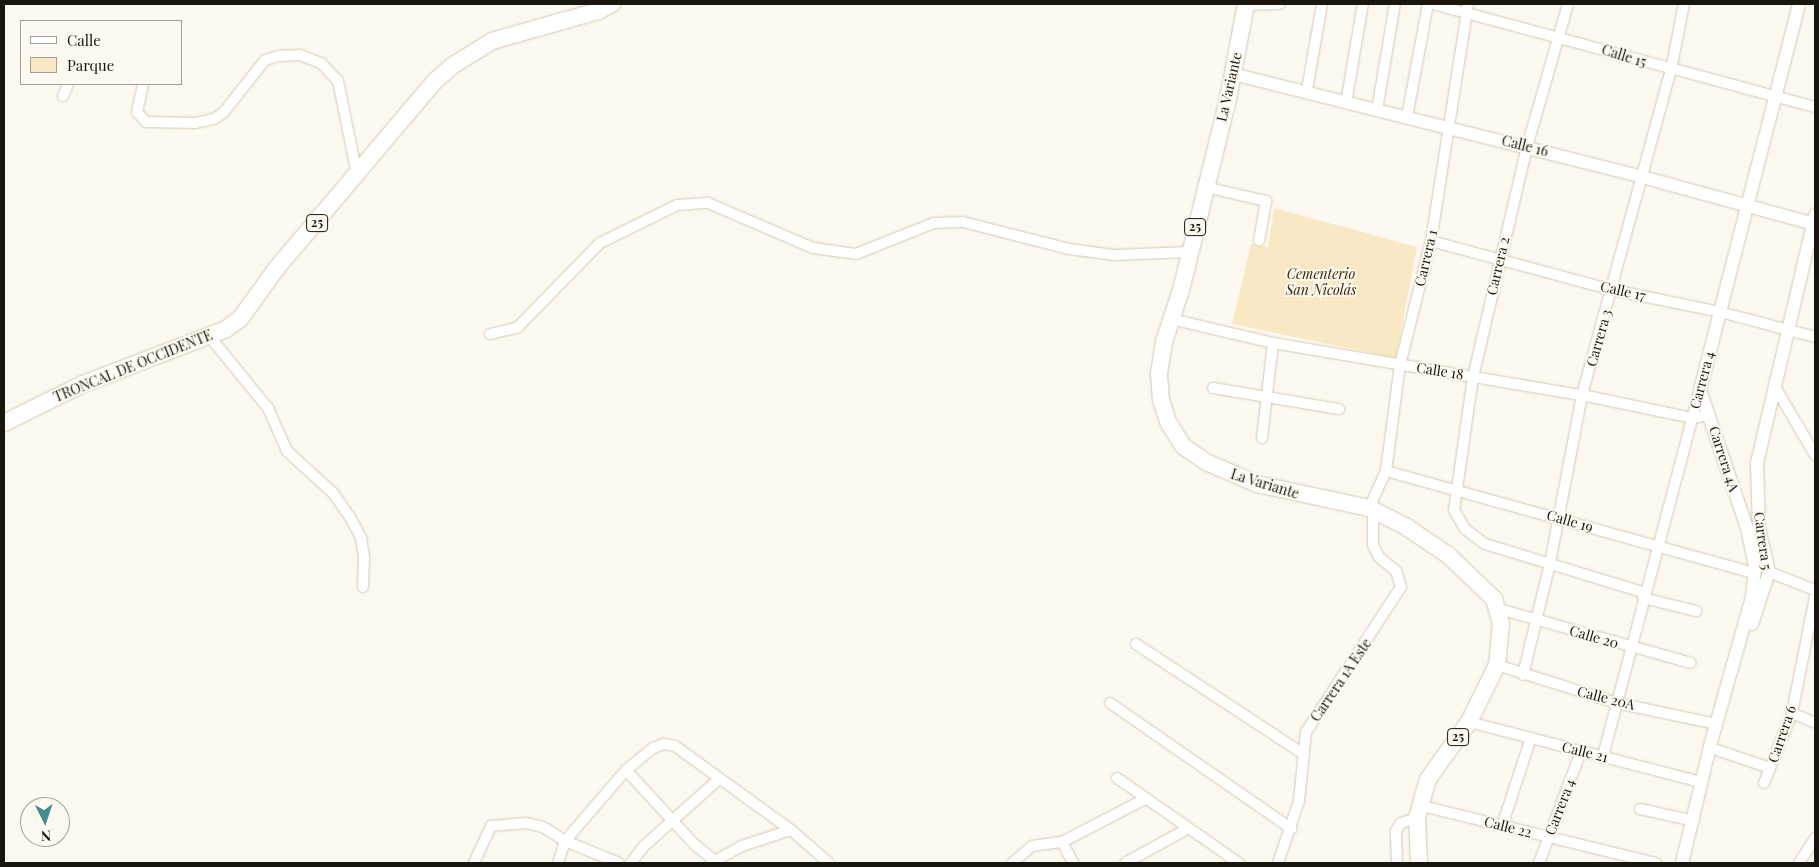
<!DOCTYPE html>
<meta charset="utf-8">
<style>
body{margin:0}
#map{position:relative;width:1819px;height:867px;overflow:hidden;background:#fef9f0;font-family:"Playfair Display",serif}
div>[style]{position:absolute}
.green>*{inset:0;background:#f9e8c4}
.roads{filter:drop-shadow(0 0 1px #d3c9b3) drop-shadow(0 0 1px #d3c9b3)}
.minor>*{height:10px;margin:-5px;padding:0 5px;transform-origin:5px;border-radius:5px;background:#fff}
.tertiary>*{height:12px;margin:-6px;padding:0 6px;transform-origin:6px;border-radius:6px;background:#fff}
.primary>*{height:16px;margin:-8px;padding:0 8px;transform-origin:8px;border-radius:8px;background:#fff}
span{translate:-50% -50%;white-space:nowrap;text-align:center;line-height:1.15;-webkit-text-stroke:4px #fef9f0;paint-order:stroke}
.shield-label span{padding:1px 4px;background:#fef9f0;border:1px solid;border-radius:4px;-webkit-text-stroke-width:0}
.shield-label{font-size:12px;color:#1a160e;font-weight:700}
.street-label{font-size:14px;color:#1a160e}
.park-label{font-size:14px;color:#362600;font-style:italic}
.frame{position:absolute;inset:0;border:5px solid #1a160e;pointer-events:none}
.legend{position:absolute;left:20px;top:20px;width:162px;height:65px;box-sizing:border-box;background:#fef9f0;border:1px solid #a39e96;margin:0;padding:6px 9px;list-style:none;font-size:15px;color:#1a160e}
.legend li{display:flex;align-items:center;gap:10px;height:25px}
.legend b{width:25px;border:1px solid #a39e96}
.north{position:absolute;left:20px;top:797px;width:50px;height:50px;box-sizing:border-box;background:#fef9f0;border:1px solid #a39e96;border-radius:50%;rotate:176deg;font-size:14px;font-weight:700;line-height:20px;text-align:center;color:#1a160e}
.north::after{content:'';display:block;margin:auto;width:18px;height:22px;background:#458d90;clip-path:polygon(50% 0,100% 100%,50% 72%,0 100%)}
</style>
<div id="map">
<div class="green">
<i style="clip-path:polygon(1274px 208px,1417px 247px,1396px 358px,1232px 324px,1251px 244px,1268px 247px)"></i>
</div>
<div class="roads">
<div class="minor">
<i style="left:1433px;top:4px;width:396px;rotate:15.1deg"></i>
<i style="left:1568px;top:4px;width:149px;rotate:106deg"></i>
<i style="left:1527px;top:147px;width:236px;rotate:103.2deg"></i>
<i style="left:1473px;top:377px;width:134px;rotate:98.1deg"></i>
<i style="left:1454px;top:510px;width:22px;rotate:60deg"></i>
<i style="left:1465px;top:529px;width:25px;rotate:37deg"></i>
<i style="left:1485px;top:544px;width:167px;rotate:17deg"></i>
<i style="left:1246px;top:5px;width:34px;rotate:-2deg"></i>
<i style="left:143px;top:84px;width:29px;rotate:102deg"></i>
<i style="left:137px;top:112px;width:13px;rotate:48deg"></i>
<i style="left:146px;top:122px;width:50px;rotate:1.1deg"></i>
<i style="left:196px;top:123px;width:18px;rotate:-13deg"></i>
<i style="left:214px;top:119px;width:12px;rotate:-35deg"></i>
<i style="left:224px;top:112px;width:66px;rotate:-51.7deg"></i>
<i style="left:265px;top:60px;width:15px;rotate:-16deg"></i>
<i style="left:279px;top:56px;width:21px;rotate:-3deg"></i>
<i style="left:300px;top:55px;width:22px;rotate:21deg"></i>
<i style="left:321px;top:63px;width:25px;rotate:47deg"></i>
<i style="left:338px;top:81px;width:95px;rotate:78.5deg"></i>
<i style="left:1307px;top:90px;width:87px;rotate:-80.1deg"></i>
<i style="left:63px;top:96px;width:13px;rotate:-67deg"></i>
<i style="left:1346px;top:103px;width:100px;rotate:-80.3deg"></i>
<i style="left:1377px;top:110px;width:108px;rotate:-80.4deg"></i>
<i style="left:1407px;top:117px;width:115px;rotate:-79.5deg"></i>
<i style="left:1205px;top:187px;width:63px;rotate:12.9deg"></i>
<i style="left:1266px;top:201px;width:40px;rotate:100deg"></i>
<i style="left:1431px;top:241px;width:188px;rotate:15.1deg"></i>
<i style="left:1613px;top:290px;width:109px;rotate:11.6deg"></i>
<i style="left:1720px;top:312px;width:98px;rotate:14.7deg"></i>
<i style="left:1171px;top:319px;width:105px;rotate:13.2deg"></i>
<i style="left:1273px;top:343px;width:313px;rotate:9.6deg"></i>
<i style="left:1582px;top:395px;width:112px;rotate:11.8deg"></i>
<i style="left:1692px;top:418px;width:17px;rotate:-10deg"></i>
<i style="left:490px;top:334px;width:28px;rotate:-13deg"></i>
<i style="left:517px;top:328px;width:119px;rotate:-45.7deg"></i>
<i style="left:600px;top:243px;width:86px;rotate:-26.3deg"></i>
<i style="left:677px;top:205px;width:31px;rotate:-4deg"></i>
<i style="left:708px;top:203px;width:114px;rotate:23.2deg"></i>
<i style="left:813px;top:248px;width:43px;rotate:7.9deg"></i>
<i style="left:856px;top:254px;width:84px;rotate:-21.7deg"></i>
<i style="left:934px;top:223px;width:29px;rotate:-2deg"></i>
<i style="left:963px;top:222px;width:109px;rotate:14.3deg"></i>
<i style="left:1069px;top:249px;width:45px;rotate:7.6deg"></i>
<i style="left:1114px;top:255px;width:75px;rotate:-2.3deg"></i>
<i style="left:210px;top:337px;width:92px;rotate:50.8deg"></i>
<i style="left:268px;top:408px;width:47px;rotate:66.2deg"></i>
<i style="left:287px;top:451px;width:62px;rotate:42.4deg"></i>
<i style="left:333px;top:493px;width:29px;rotate:55deg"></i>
<i style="left:350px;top:517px;width:24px;rotate:62deg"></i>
<i style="left:361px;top:538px;width:19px;rotate:81deg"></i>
<i style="left:364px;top:557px;width:30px;rotate:92deg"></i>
<i style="left:1774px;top:385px;width:81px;rotate:59.6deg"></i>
<i style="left:1213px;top:388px;width:128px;rotate:9.5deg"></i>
<i style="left:1262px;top:438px;width:96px;rotate:-83.4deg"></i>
<i style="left:1386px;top:471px;width:383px;rotate:15.5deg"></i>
<i style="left:1369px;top:508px;width:41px;rotate:-65.3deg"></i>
<i style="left:1386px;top:471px;width:107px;rotate:-82.5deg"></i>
<i style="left:1400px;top:365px;width:128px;rotate:-76deg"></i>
<i style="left:1431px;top:241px;width:240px;rotate:-81.1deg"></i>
<i style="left:1769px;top:572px;width:49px;rotate:21.4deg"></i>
<i style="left:1643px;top:598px;width:55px;rotate:13.8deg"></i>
<i style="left:1499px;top:609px;width:199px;rotate:15.7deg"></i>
<i style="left:1136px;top:644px;width:199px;rotate:33.3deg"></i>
<i style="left:1497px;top:665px;width:126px;rotate:17.6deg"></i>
<i style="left:1617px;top:703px;width:102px;rotate:11.9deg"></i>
<i style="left:1523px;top:675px;width:115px;rotate:-76.4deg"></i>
<i style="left:1550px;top:563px;width:171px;rotate:-79.2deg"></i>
<i style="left:1582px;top:395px;width:337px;rotate:-74.7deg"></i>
<i style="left:1671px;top:70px;width:67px;rotate:-78.9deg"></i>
<i style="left:1110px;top:703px;width:221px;rotate:34.7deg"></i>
<i style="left:1792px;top:713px;width:25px;rotate:23deg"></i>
<i style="left:1469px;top:722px;width:240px;rotate:14.5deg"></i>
<i style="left:1717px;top:750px;width:56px;rotate:18.8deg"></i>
<i style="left:1603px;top:756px;width:379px;rotate:-75.2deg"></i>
<i style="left:626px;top:770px;width:102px;rotate:47.4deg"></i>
<i style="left:695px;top:845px;width:24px;rotate:38deg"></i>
<i style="left:1117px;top:778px;width:149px;rotate:34.9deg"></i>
<i style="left:1764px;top:783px;width:75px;rotate:-68.2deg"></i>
<i style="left:1792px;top:713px;width:118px;rotate:-78.8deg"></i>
<i style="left:1418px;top:805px;width:245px;rotate:13.7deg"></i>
<i style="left:1640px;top:809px;width:55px;rotate:12.5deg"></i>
<i style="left:1502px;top:826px;width:93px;rotate:-71.8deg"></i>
<i style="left:1062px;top:842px;width:24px;rotate:62deg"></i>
<i style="left:474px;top:863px;width:41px;rotate:-65.3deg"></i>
<i style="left:491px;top:826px;width:35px;rotate:-5deg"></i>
<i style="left:526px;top:823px;width:17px;rotate:13deg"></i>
<i style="left:543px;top:827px;width:26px;rotate:32deg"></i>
<i style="left:565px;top:841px;width:58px;rotate:22.2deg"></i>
<i style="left:558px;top:863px;width:23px;rotate:-72deg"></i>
<i style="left:565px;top:841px;width:94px;rotate:-49.3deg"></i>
<i style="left:626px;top:770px;width:35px;rotate:-39deg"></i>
<i style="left:653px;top:748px;width:12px;rotate:-20deg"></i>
<i style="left:664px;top:744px;width:11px;rotate:10deg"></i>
<i style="left:675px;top:746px;width:143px;rotate:35.9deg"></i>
<i style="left:791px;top:830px;width:50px;rotate:41deg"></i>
<i style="left:631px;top:863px;width:21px;rotate:-53deg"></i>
<i style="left:644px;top:846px;width:101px;rotate:-41.8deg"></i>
<i style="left:711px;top:863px;width:35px;rotate:-29deg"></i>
<i style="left:742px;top:846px;width:52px;rotate:-18.1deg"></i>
<i style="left:1012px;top:863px;width:26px;rotate:-40deg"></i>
<i style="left:1032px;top:846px;width:30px;rotate:-8deg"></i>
<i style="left:1062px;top:842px;width:93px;rotate:-27.4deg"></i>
<i style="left:1125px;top:863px;width:71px;rotate:-28.7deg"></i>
<i style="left:1278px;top:863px;width:65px;rotate:-71.3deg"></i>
<i style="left:1299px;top:801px;width:69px;rotate:-84.2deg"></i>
<i style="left:1306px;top:732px;width:173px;rotate:-56.8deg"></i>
<i style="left:1401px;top:587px;width:17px;rotate:-107deg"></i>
<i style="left:1396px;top:571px;width:22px;rotate:-141deg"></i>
<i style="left:1379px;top:557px;width:13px;rotate:-117deg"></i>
<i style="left:1373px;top:545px;width:35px;rotate:-90deg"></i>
<i style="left:1397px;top:863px;width:32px;rotate:-92deg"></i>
<i style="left:1396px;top:831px;width:9px;rotate:-58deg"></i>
<i style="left:1401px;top:823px;width:17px;rotate:-17deg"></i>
<i style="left:1539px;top:863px;width:120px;rotate:-69.4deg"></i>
<i style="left:1799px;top:863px;width:30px;rotate:-57deg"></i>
</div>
<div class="tertiary">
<i style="left:1233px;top:74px;width:419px;rotate:14.1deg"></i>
<i style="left:1639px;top:176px;width:182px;rotate:15.3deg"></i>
<i style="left:1752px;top:624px;width:55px;rotate:-71.9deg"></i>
<i style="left:1769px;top:572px;width:45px;rotate:-102.8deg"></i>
<i style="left:1759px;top:528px;width:65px;rotate:-91.8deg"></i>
<i style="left:1757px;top:463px;width:255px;rotate:-76.8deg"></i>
<i style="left:1682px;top:863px;width:124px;rotate:-76.5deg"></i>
<i style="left:1711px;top:742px;width:151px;rotate:-74.2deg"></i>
<i style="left:1752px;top:597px;width:31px;rotate:-84deg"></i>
<i style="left:1755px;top:566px;width:39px;rotate:-102deg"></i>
<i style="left:1747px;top:528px;width:146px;rotate:-108.8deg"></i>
<i style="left:1700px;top:390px;width:398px;rotate:-75.6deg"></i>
</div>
<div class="primary">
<i style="left:1246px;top:4px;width:97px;rotate:100.7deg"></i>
<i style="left:1228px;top:99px;width:197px;rotate:103.8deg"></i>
<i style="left:1181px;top:290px;width:55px;rotate:108.1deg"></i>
<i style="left:1164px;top:342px;width:31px;rotate:99deg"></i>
<i style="left:1159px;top:373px;width:27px;rotate:86deg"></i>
<i style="left:1161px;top:400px;width:23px;rotate:72deg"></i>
<i style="left:1168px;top:422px;width:28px;rotate:58deg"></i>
<i style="left:1183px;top:446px;width:28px;rotate:35deg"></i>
<i style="left:1206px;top:462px;width:56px;rotate:23.3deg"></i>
<i style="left:1257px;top:484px;width:115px;rotate:12.1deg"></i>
<i style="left:1369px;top:508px;width:40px;rotate:26.6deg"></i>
<i style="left:1405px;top:526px;width:52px;rotate:34deg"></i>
<i style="left:1448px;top:555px;width:64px;rotate:43.7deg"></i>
<i style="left:1494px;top:599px;width:25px;rotate:74deg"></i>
<i style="left:1501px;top:623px;width:42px;rotate:95.4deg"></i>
<i style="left:1497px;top:665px;width:64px;rotate:116.2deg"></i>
<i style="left:1469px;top:722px;width:70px;rotate:125.7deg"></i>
<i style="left:1428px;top:779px;width:41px;rotate:105.8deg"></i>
<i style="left:1417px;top:818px;width:45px;rotate:87.5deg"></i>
<i style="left:4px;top:423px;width:88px;rotate:-26.3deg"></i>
<i style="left:83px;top:384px;width:153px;rotate:-21deg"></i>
<i style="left:226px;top:329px;width:17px;rotate:-36deg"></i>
<i style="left:240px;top:319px;width:62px;rotate:-54.2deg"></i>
<i style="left:276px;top:269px;width:246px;rotate:-49.8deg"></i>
<i style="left:435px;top:81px;width:23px;rotate:-41deg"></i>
<i style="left:452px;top:66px;width:47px;rotate:-32deg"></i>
<i style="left:492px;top:41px;width:110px;rotate:-15.8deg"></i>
<i style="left:598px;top:11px;width:16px;rotate:-27deg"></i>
</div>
</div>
<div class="shield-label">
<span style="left:317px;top:223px">25</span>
<span style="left:1195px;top:227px">25</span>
<span style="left:1458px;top:737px">25</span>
</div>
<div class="street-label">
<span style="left:1624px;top:56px;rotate:17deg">Calle 15</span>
<span style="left:1229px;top:87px;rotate:-77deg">La Variante</span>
<span style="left:1525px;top:146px;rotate:14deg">Calle 16</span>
<span style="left:1426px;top:258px;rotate:-77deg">Carrera 1</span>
<span style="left:1498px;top:266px;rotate:-77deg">Carrera 2</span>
<span style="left:1623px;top:291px;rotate:13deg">Calle 17</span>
<span style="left:1599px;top:338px;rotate:-74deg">Carrera 3</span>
<span style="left:133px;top:366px;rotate:-22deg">TRONCAL DE OCCIDENTE</span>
<span style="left:1440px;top:371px;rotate:9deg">Calle 18</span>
<span style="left:1702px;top:380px;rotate:-75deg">Carrera 4</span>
<span style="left:1724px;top:459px;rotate:72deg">Carrera 4A</span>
<span style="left:1265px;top:484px;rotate:17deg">La Variante</span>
<span style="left:1570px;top:521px;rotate:16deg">Calle 19</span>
<span style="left:1763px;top:541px;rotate:82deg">Carrera 5</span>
<span style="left:1594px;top:637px;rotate:16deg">Calle 20</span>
<span style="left:1341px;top:680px;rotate:-56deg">Carrera 1A Este</span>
<span style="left:1606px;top:698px;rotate:14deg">Calle 20A</span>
<span style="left:1782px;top:734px;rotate:-71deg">Carrera 6</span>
<span style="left:1585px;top:752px;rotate:14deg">Calle 21</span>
<span style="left:1560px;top:807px;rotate:-69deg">Carrera 4</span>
<span style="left:1508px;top:827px;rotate:14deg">Calle 22</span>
</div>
<div class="park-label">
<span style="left:1321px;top:282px">Cementerio<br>San Nicolás</span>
</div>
<div class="frame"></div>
<ul class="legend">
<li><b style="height:6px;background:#fff"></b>Calle</li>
<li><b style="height:14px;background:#f9e8c4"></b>Parque</li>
</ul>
<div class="north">N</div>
</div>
